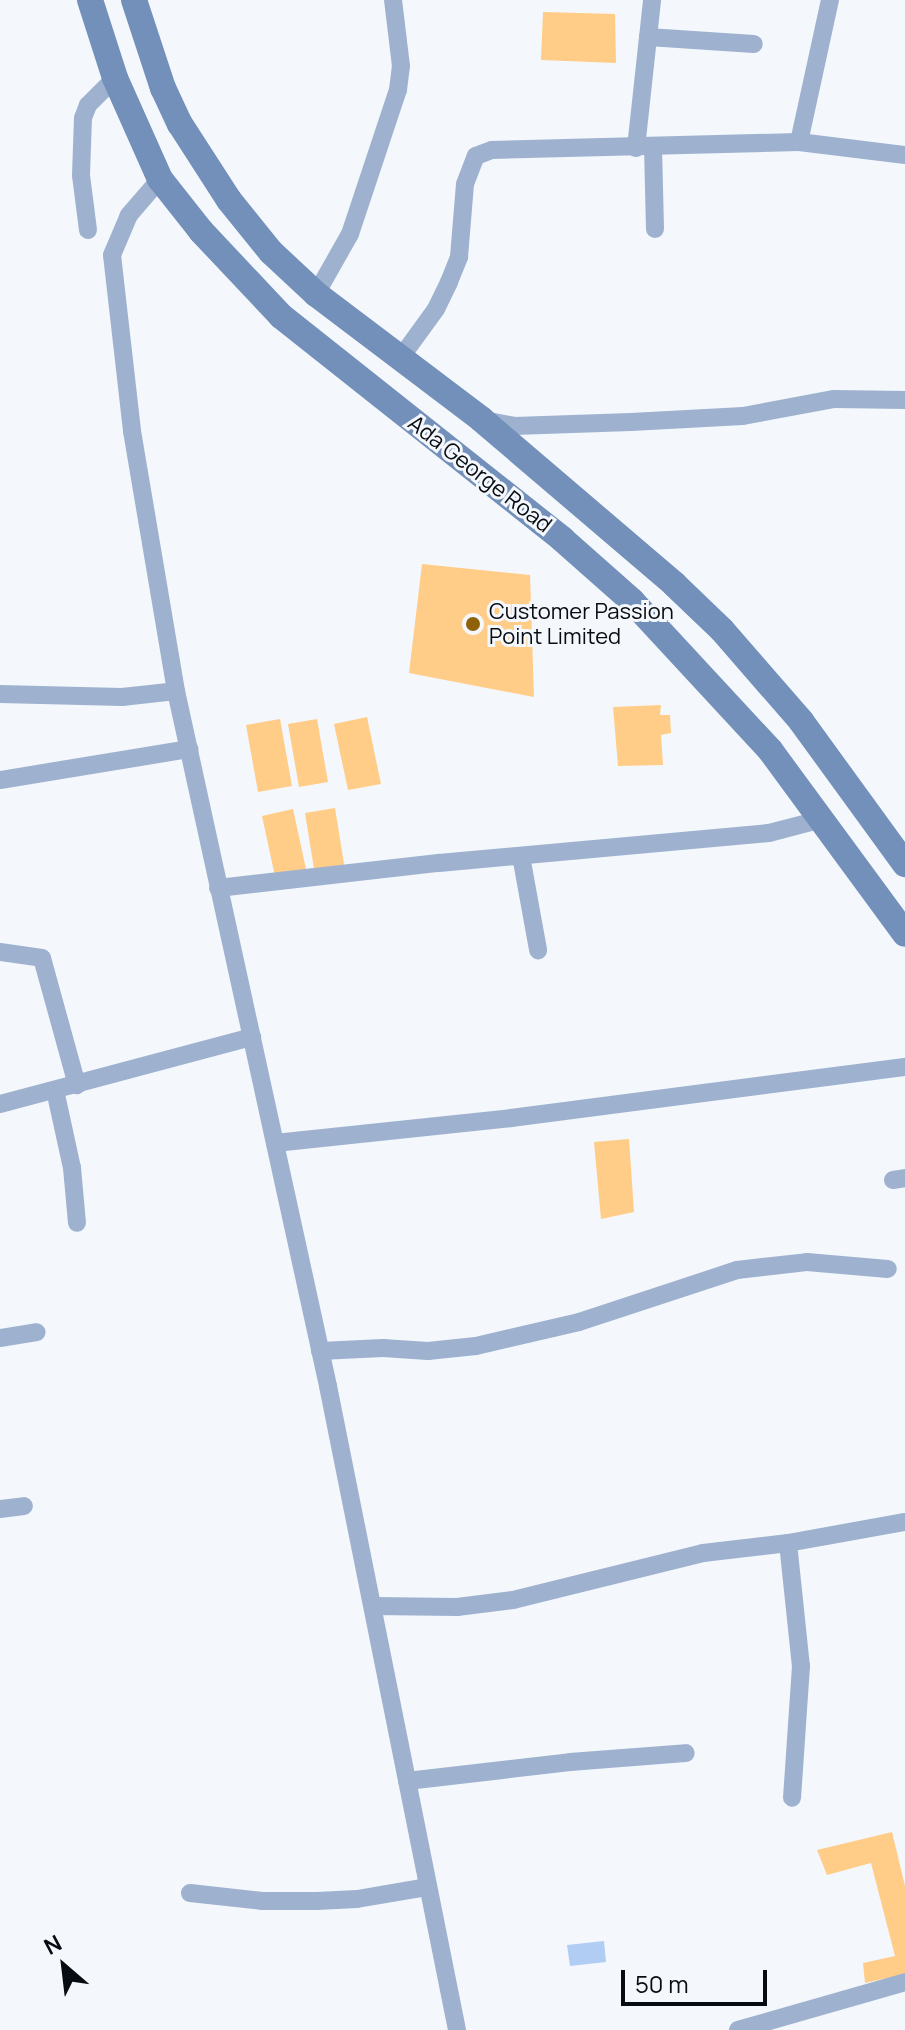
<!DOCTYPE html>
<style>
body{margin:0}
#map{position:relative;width:905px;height:2030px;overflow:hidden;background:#f4f7fc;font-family:Manrope,sans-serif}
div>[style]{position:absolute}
.water>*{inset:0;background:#b1cdf4}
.building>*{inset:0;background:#ffcd87}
.minor>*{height:18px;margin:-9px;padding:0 9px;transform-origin:9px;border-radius:9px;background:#9eb2cf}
.secondary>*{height:26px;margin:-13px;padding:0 13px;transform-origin:13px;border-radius:13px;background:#7390ba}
.dots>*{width:22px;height:22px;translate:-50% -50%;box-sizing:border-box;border:4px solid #f4f7fc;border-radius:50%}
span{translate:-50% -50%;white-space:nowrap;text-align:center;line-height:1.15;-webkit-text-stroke:6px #f4f7fc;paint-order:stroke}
.street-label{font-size:22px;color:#070c13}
.poi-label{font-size:22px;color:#070c13}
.left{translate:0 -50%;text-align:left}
.north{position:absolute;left:24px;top:1926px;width:80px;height:80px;-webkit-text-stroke:6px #f4f7fc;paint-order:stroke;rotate:332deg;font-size:22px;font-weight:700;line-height:32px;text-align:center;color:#070c13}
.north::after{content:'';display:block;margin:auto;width:28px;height:36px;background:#070c13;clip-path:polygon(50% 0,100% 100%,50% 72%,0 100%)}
.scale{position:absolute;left:621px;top:1970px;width:146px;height:36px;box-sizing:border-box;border:4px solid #070c13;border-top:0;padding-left:10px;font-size:24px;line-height:28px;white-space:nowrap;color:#070c13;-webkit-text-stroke:6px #f4f7fc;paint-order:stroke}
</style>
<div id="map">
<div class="water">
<i style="clip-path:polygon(604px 1941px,606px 1962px,570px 1966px,567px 1945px)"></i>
</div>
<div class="building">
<i style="clip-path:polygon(543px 12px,615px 14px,616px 63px,541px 60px)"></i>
<i style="clip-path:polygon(422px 564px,530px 575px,534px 697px,409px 673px)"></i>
<i style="clip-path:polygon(661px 705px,660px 715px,670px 715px,671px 733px,661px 735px,663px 765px,618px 766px,613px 707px)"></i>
<i style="clip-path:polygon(367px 717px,381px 784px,348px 790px,334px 724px)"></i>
<i style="clip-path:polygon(280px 719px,292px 786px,258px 792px,246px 725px)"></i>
<i style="clip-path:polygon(317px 719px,328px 782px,299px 787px,288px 724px)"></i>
<i style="clip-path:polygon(335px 808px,345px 870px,315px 875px,305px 813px)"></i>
<i style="clip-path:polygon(293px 809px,307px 874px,276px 881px,262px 816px)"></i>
<i style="clip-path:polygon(629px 1139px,634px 1212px,601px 1219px,594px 1142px)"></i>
<i style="clip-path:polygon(892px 1832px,905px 1886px,905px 1974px,865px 1983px,863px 1963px,895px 1956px,871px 1863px,827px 1875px,817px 1850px)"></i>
</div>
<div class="minor">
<i style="left:648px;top:37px;width:106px;rotate:3.8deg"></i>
<i style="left:799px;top:142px;width:145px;rotate:-77.7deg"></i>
<i style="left:653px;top:147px;width:82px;rotate:88.6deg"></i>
<i style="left:636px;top:148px;width:149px;rotate:-83.8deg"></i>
<i style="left:160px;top:179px;width:48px;rotate:130.7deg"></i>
<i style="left:129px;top:215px;width:43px;rotate:113deg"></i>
<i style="left:112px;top:255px;width:177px;rotate:83.5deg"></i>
<i style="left:132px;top:431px;width:264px;rotate:80.4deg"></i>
<i style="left:176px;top:691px;width:711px;rotate:77.66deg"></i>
<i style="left:328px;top:1386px;width:657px;rotate:78.67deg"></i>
<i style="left:88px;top:230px;width:55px;rotate:-97.3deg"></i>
<i style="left:81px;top:175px;width:57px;rotate:-88deg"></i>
<i style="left:83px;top:118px;width:14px;rotate:-69deg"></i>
<i style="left:88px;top:105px;width:38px;rotate:-45deg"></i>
<i style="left:316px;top:294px;width:69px;rotate:-60.5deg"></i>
<i style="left:350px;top:234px;width:152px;rotate:-71.6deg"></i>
<i style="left:398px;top:90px;width:24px;rotate:-83deg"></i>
<i style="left:401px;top:66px;width:66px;rotate:-96.9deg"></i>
<i style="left:399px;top:360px;width:63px;rotate:-54deg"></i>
<i style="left:436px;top:309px;width:30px;rotate:-64deg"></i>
<i style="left:449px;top:282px;width:27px;rotate:-68deg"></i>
<i style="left:459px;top:257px;width:73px;rotate:-85.3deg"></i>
<i style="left:465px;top:184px;width:30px;rotate:-69deg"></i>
<i style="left:476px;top:156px;width:17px;rotate:-21deg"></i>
<i style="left:492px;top:150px;width:307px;rotate:-1.5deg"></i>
<i style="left:799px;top:142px;width:107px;rotate:7deg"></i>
<i style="left:484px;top:420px;width:31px;rotate:11deg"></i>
<i style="left:514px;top:426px;width:117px;rotate:-2deg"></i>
<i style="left:631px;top:422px;width:112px;rotate:-3.1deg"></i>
<i style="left:743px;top:416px;width:93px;rotate:-10.6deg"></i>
<i style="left:834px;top:399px;width:71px;rotate:0.8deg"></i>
<i style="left:0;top:694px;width:122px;rotate:1.4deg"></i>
<i style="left:122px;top:697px;width:54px;rotate:-6.3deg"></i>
<i style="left:0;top:780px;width:192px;rotate:-9.3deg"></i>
<i style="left:521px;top:856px;width:96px;rotate:79.7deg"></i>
<i style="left:218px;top:888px;width:222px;rotate:-6.5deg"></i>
<i style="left:439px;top:863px;width:331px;rotate:-5.2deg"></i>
<i style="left:769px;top:833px;width:52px;rotate:-14.6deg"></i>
<i style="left:0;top:952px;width:42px;rotate:8.1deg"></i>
<i style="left:42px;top:958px;width:132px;rotate:74.6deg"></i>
<i style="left:55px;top:1090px;width:80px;rotate:77.7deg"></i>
<i style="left:72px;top:1168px;width:55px;rotate:84.8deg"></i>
<i style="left:0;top:1104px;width:261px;rotate:-14.9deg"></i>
<i style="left:275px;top:1143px;width:237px;rotate:-6deg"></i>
<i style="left:511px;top:1118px;width:397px;rotate:-7.4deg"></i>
<i style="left:893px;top:1180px;width:12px;rotate:-9deg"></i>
<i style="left:0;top:1338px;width:37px;rotate:-9deg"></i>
<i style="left:320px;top:1351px;width:63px;rotate:-2.7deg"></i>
<i style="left:383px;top:1348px;width:45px;rotate:3.8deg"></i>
<i style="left:428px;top:1351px;width:48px;rotate:-5.9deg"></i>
<i style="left:476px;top:1346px;width:106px;rotate:-13.1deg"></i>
<i style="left:579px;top:1322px;width:166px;rotate:-18.2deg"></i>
<i style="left:737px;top:1270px;width:70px;rotate:-6.5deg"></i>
<i style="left:807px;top:1262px;width:81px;rotate:4.9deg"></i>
<i style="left:0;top:1509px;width:24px;rotate:-7deg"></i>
<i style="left:788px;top:1543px;width:124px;rotate:84deg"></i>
<i style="left:801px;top:1666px;width:132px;rotate:93.9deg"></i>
<i style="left:373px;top:1606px;width:84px;rotate:0.7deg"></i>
<i style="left:457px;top:1607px;width:56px;rotate:-7.1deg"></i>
<i style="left:513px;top:1600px;width:196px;rotate:-13.9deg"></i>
<i style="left:703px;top:1553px;width:86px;rotate:-6.7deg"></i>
<i style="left:788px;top:1543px;width:119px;rotate:-10.2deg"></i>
<i style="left:407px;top:1781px;width:164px;rotate:-6.6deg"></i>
<i style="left:570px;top:1762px;width:116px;rotate:-4.4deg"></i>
<i style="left:190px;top:1893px;width:73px;rotate:6.3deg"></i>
<i style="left:263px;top:1901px;width:54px"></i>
<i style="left:317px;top:1901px;width:40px;rotate:-2.9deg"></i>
<i style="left:357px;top:1899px;width:72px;rotate:-9.6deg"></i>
<i style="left:738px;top:2030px;width:174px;rotate:-16deg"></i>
</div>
<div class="secondary">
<i style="left:90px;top:0;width:82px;rotate:72.2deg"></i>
<i style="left:115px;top:78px;width:111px;rotate:66deg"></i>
<i style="left:160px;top:179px;width:66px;rotate:51.7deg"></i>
<i style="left:201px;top:231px;width:117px;rotate:46.7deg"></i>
<i style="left:281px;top:316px;width:359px;rotate:38.4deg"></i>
<i style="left:562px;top:539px;width:94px;rotate:41.5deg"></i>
<i style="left:632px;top:601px;width:203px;rotate:47.2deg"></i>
<i style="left:770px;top:750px;width:228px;rotate:53.7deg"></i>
<i style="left:134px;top:0;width:93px;rotate:71.8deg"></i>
<i style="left:163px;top:88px;width:40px;rotate:65deg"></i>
<i style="left:180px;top:124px;width:90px;rotate:57.2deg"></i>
<i style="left:229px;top:200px;width:67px;rotate:51.1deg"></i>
<i style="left:271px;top:252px;width:62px;rotate:43deg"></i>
<i style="left:316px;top:294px;width:207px;rotate:37.1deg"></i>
<i style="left:481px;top:419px;width:254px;rotate:40.5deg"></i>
<i style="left:674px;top:584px;width:66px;rotate:43.8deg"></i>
<i style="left:722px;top:630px;width:121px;rotate:49deg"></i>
<i style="left:801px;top:721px;width:177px;rotate:54deg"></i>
</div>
<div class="dots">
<i style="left:473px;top:624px;background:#8f610a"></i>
</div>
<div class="street-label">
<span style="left:480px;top:474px;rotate:38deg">Ada George Road</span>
</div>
<div class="poi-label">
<span class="left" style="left:489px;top:624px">Customer Passion<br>Point Limited</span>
</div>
<div class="north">N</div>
<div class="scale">50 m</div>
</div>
